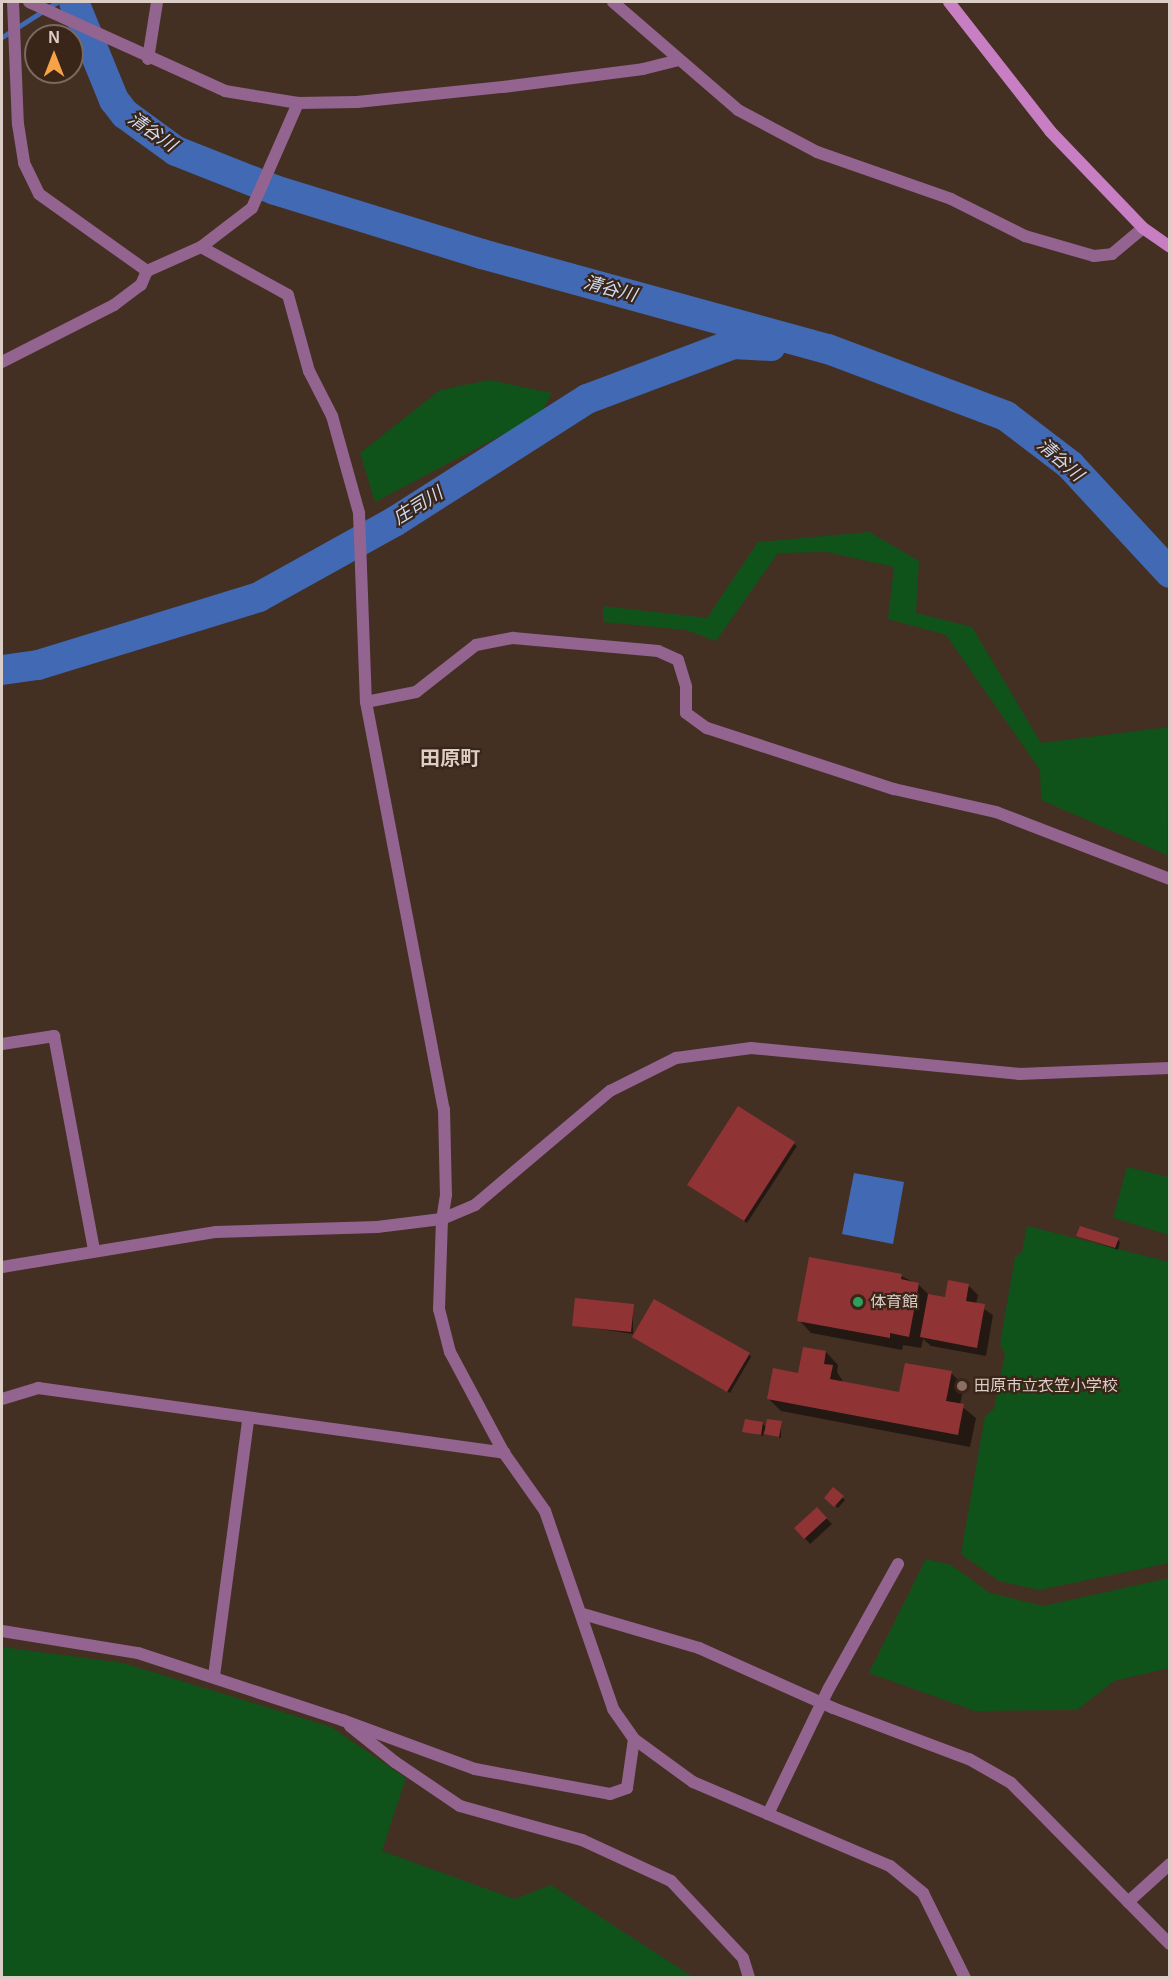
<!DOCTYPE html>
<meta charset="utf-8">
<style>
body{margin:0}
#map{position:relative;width:1171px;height:1979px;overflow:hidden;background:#442f23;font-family:Arial,"Noto Sans JP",sans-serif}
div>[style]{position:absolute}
.green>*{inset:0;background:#10531a}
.water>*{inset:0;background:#4169b4}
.shadow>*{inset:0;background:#0007}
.stream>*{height:5px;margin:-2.5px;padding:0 2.5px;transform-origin:2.5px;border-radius:2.5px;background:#4169b4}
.river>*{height:30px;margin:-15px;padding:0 15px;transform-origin:15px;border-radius:15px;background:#4169b4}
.building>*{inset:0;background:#903335}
.street>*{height:12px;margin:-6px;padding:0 6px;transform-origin:6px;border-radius:6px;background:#93648f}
.secondary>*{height:12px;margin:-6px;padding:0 6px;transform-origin:6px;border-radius:6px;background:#c77ec2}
.dots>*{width:16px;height:16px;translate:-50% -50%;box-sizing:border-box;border:3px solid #3a2519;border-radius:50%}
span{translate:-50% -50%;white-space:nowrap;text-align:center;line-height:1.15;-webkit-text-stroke:4.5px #3a2519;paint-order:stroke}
.poi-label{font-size:16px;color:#dccec7}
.left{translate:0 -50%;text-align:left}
.water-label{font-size:18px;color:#d0dcf1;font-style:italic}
.quarter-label{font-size:20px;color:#dccec7;font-weight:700}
.frame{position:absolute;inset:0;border:3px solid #dccec7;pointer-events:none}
.north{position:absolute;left:24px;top:24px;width:60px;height:60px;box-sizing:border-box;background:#3a2519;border:2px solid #7b695f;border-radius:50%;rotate:0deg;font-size:16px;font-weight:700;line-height:24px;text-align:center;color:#dccec7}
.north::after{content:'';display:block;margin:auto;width:21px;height:27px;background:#f5a346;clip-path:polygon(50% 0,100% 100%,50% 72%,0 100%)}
</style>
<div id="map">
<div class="green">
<i style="clip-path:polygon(489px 380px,552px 393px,540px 415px,375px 502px,360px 453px,440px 390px)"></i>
<i style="clip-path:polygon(869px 532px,919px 561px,916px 613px,972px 627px,1041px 743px,1169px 727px,1167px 855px,1041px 800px,1040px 770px,946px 635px,888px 619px,894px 567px,827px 552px,778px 553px,716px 641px,686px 630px,603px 622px,603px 606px,707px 618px,758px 542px)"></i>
<i style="clip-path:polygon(1127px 1167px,1169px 1177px,1169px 1235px,1113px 1218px)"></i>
<i style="clip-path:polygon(1027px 1226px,1169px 1262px,1169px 1563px,1039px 1590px,999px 1581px,961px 1554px,985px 1416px,994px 1409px,1005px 1354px,1000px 1344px,1015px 1257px,1022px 1252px)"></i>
<i style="clip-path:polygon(926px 1559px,951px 1565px,990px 1593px,1043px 1606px,1169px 1578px,1169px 1668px,1114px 1681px,1077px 1710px,975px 1711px,869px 1673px)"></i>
<i style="clip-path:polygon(2px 1647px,123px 1663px,331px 1727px,406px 1778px,382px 1851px,515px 1899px,551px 1885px,693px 1977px,2px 1977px)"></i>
</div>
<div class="water">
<i style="clip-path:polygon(854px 1173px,904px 1182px,893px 1244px,842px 1234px)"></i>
</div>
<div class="shadow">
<i style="clip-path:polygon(739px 1108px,797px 1146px,747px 1223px,691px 1187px)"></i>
<i style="clip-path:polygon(1078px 1236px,1118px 1240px,1120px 1242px,1118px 1250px)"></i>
<i style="clip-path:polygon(901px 1276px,918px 1284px,930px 1296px,946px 1299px,969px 1286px,978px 1295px,976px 1304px,993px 1315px,986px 1356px,931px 1346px,923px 1339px,921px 1348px,903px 1345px,902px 1350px,811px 1333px,799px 1320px)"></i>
<i style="clip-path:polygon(633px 1306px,633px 1334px,573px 1325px)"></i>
<i style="clip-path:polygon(636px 1339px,749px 1354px,751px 1357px,730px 1393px)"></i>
<i style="clip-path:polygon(826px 1352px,838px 1365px,837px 1372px,844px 1383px,900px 1394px,951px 1373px,964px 1385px,960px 1405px,976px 1418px,970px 1447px,781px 1411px,769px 1399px)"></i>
<i style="clip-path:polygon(762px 1423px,767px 1428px,781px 1423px,781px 1438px,764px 1431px,763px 1436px,744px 1431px)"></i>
<i style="clip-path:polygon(834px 1489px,845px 1500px,838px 1508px,826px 1498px)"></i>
<i style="clip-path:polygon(817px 1509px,832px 1524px,810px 1544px,796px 1528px)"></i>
</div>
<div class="stream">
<i style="left:2px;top:37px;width:65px;rotate:-32.5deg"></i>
</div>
<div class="river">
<i style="left:74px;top:2px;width:106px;rotate:67.8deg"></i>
<i style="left:114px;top:100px;width:18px;rotate:52deg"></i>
<i style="left:125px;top:114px;width:63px;rotate:36deg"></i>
<i style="left:176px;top:151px;width:106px;rotate:21.5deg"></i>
<i style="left:275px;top:190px;width:217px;rotate:17.2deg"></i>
<i style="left:482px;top:254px;width:359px;rotate:15.4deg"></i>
<i style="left:828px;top:349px;width:190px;rotate:20.6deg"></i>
<i style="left:1006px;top:416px;width:81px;rotate:37.4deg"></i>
<i style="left:1070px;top:465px;width:147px;rotate:47.2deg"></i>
<i style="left:2px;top:670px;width:36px;rotate:-8deg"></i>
<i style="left:38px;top:665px;width:231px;rotate:-17.1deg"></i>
<i style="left:259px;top:597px;width:154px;rotate:-29.1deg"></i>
<i style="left:394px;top:522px;width:229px;rotate:-32.5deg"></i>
<i style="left:587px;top:399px;width:156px;rotate:-20.6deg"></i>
<i style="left:733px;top:344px;width:38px;rotate:3deg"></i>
</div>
<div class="building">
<i style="clip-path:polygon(738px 1106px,795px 1142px,744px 1221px,687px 1185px)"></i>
<i style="clip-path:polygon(1080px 1226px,1119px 1238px,1115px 1248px,1076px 1236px)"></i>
<i style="clip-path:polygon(809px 1257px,902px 1274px,901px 1279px,919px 1283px,909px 1337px,890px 1333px,890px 1338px,797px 1321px)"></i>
<i style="clip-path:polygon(948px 1280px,969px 1284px,966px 1301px,985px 1304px,977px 1348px,920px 1337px,928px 1294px,945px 1297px)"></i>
<i style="clip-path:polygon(575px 1298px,634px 1304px,631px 1332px,572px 1326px)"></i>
<i style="clip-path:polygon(654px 1299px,750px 1353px,727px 1392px,632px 1337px)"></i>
<i style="clip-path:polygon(803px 1347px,826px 1351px,824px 1364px,833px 1365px,830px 1379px,899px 1392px,905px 1363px,952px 1371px,946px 1401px,964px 1404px,958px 1435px,767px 1399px,773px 1368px,798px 1373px)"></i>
<i style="clip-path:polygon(745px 1419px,763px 1422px,761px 1435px,742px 1432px)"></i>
<i style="clip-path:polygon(767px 1419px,782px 1421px,779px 1437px,764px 1434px)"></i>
<i style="clip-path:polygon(833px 1487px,844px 1496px,834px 1507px,824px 1498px)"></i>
<i style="clip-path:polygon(817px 1507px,827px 1518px,804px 1539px,794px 1528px)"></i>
</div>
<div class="street">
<i style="left:13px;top:2px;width:122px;rotate:87.7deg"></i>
<i style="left:18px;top:124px;width:39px;rotate:81deg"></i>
<i style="left:24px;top:163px;width:34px;rotate:64deg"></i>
<i style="left:39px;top:194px;width:133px;rotate:35.5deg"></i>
<i style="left:29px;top:2px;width:215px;rotate:24.4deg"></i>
<i style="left:225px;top:91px;width:74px;rotate:9.3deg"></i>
<i style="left:298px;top:103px;width:59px;rotate:-1deg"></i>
<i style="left:357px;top:102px;width:147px;rotate:-5.9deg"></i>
<i style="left:503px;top:87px;width:141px;rotate:-7.3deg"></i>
<i style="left:643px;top:69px;width:36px;rotate:-14deg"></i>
<i style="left:613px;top:2px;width:165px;rotate:40.8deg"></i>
<i style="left:738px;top:110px;width:89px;rotate:28deg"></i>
<i style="left:817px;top:152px;width:142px;rotate:19.3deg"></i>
<i style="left:951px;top:199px;width:83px;rotate:26.6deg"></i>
<i style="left:1025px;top:236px;width:72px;rotate:16.2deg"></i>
<i style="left:1094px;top:256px;width:18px;rotate:-6deg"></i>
<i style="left:1112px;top:254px;width:40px;rotate:-40deg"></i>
<i style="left:148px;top:59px;width:58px;rotate:-81deg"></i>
<i style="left:201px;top:247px;width:99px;rotate:28.9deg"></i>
<i style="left:288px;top:295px;width:79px;rotate:74.6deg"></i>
<i style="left:309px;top:371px;width:51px;rotate:62.9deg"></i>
<i style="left:332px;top:416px;width:101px;rotate:74.4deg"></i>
<i style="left:359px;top:513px;width:189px;rotate:87.9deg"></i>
<i style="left:366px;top:702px;width:414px;rotate:79.2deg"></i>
<i style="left:444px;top:1109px;width:86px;rotate:88.7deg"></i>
<i style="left:446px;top:1195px;width:24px;rotate:99deg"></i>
<i style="left:442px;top:1219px;width:90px;rotate:91.9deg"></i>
<i style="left:439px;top:1309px;width:44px;rotate:75.7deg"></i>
<i style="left:450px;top:1352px;width:115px;rotate:61.9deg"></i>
<i style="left:504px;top:1453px;width:71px;rotate:54.7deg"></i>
<i style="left:545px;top:1511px;width:209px;rotate:71deg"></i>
<i style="left:613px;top:1709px;width:37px;rotate:55deg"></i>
<i style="left:634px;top:1739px;width:73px;rotate:36.1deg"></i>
<i style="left:693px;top:1782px;width:214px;rotate:23.1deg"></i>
<i style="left:890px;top:1866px;width:43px;rotate:39.3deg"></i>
<i style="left:923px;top:1893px;width:95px;rotate:63.7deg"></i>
<i style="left:2px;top:362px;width:126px;rotate:-27deg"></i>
<i style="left:114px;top:305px;width:34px;rotate:-37deg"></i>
<i style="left:141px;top:285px;width:15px;rotate:-67deg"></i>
<i style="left:147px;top:271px;width:59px;rotate:-24deg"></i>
<i style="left:201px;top:247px;width:64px;rotate:-37.4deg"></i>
<i style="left:252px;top:208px;width:115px;rotate:-66.3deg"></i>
<i style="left:366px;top:702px;width:51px;rotate:-11.3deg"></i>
<i style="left:416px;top:692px;width:76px;rotate:-38.1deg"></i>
<i style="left:476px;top:645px;width:38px;rotate:-11deg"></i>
<i style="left:513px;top:638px;width:146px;rotate:5.1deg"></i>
<i style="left:658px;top:651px;width:22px;rotate:24deg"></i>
<i style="left:678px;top:660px;width:28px;rotate:73deg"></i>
<i style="left:686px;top:687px;width:26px;rotate:90deg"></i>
<i style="left:686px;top:713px;width:26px;rotate:36deg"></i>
<i style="left:707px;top:728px;width:197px;rotate:18.1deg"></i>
<i style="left:894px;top:789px;width:105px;rotate:12.7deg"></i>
<i style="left:996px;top:812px;width:186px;rotate:21.1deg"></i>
<i style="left:2px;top:1044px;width:53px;rotate:-8.7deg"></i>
<i style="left:54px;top:1036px;width:218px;rotate:79.4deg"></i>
<i style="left:2px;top:1267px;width:217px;rotate:-9.3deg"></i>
<i style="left:216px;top:1232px;width:161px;rotate:-1.8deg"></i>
<i style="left:377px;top:1227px;width:65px;rotate:-7deg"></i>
<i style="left:442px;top:1219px;width:36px;rotate:-23deg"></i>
<i style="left:475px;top:1205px;width:177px;rotate:-40.2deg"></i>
<i style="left:610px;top:1091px;width:74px;rotate:-26.6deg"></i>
<i style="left:676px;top:1058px;width:76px;rotate:-7.6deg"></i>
<i style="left:751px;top:1048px;width:269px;rotate:5.5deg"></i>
<i style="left:1019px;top:1074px;width:151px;rotate:-2.3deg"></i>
<i style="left:2px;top:1399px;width:38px;rotate:-17deg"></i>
<i style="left:38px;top:1388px;width:471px;rotate:7.9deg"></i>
<i style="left:583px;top:1614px;width:121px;rotate:16.3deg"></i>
<i style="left:699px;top:1648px;width:147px;rotate:24.1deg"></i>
<i style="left:833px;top:1708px;width:145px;rotate:20.6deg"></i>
<i style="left:969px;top:1759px;width:48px;rotate:29.7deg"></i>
<i style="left:1011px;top:1783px;width:226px;rotate:45.4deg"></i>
<i style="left:2px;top:1631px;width:138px;rotate:9.2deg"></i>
<i style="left:138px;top:1653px;width:215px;rotate:18.2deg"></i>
<i style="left:342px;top:1720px;width:142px;rotate:20.2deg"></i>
<i style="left:475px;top:1769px;width:137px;rotate:10.5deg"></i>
<i style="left:610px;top:1794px;width:18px;rotate:-19deg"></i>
<i style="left:627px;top:1788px;width:49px;rotate:-81.9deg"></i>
<i style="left:214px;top:1676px;width:258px;rotate:-82.4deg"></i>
<i style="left:350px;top:1726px;width:58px;rotate:38.7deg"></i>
<i style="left:395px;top:1762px;width:78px;rotate:34.1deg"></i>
<i style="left:460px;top:1806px;width:127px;rotate:15.6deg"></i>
<i style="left:582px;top:1840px;width:98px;rotate:24.7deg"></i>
<i style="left:671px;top:1881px;width:105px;rotate:46.9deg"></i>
<i style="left:743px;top:1958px;width:21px;rotate:73deg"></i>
<i style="left:768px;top:1814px;width:140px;rotate:-64.2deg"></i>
<i style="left:829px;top:1688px;width:142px;rotate:-60.9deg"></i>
<i style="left:1128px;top:1902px;width:57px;rotate:-42.1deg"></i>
</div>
<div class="secondary">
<i style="left:949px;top:2px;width:164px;rotate:51.9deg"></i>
<i style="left:1050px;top:131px;width:134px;rotate:46.2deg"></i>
<i style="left:1143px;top:228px;width:33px;rotate:35deg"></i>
</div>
<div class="dots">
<i style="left:858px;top:1302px;background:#2e9e5b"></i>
<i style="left:962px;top:1386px;background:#8d6e63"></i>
</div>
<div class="poi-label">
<span class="left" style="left:870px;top:1302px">体育館</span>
<span class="left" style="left:974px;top:1386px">田原市立衣笠小学校</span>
</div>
<div class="water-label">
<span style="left:152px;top:132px;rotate:35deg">清谷川</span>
<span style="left:610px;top:289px;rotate:15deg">清谷川</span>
<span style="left:1060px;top:460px;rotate:41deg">清谷川</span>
<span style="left:418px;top:506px;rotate:-32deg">庄司川</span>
</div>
<div class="quarter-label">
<span style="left:450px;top:758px">田原町</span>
</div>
<div class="frame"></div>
<div class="north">N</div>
</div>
